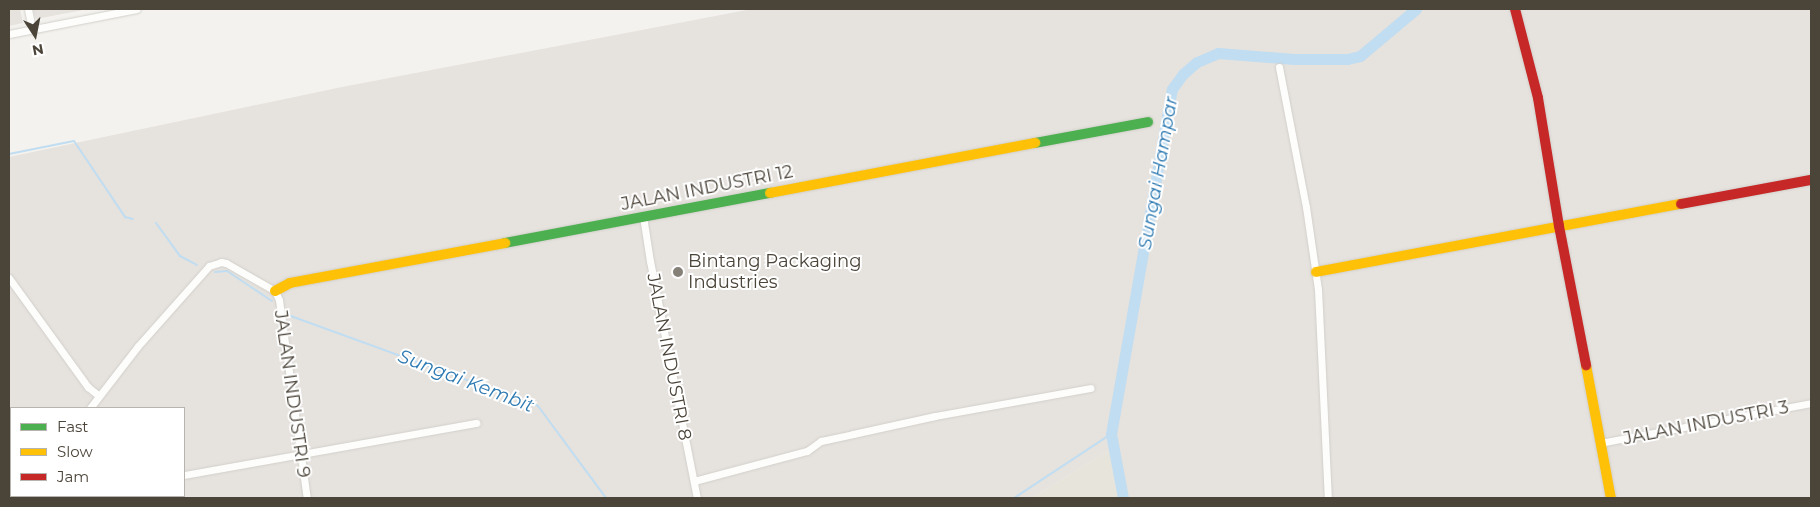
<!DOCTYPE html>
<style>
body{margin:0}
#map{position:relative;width:1820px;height:507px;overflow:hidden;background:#f4f2ee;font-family:Montserrat,sans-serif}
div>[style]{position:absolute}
.residential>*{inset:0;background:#e7e4dc}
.industrial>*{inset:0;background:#e6e2de}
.parking>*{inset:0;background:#e6e3df}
.stream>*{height:2px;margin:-1px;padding:0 1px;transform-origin:1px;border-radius:1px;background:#c0ddf1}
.river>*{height:11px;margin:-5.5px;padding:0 5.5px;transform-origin:5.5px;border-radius:5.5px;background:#c0ddf1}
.roads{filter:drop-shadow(0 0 1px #d2d0cb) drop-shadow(0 0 1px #d2d0cb)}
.street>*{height:7px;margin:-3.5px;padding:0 3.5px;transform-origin:3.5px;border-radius:3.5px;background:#fdfdfc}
.fast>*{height:10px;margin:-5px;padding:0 5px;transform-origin:5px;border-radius:5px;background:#4caf50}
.slow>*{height:10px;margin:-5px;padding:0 5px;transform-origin:5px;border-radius:5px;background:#ffc107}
.jam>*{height:10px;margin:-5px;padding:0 5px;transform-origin:5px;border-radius:5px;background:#c62828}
.dots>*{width:14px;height:14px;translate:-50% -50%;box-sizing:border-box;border:2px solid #fff;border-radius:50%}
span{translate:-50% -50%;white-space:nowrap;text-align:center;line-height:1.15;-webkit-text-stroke:4px #fff;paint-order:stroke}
.street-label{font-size:18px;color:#4b4439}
.poi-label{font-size:18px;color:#4b4439}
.left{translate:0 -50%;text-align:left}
.water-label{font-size:19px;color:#2e7ab2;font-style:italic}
.frame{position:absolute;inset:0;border:10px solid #4b4439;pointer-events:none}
.legend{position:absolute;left:10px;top:407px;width:175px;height:90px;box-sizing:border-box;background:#fff;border:1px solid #b7b4b0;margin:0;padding:6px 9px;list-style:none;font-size:15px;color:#4b4439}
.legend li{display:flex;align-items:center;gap:10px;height:25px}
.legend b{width:25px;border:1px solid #b7b4b0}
.north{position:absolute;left:10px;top:10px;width:50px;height:50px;-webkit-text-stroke:4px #fff;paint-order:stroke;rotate:169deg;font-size:14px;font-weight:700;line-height:20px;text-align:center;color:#4b4439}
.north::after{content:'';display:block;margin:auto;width:18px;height:22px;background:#4b4439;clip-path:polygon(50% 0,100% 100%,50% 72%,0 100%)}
</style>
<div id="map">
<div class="residential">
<i style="clip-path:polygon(1109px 450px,1118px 498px,1032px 498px)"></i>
</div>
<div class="industrial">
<i style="clip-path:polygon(32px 9px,88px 9px,36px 19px)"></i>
<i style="clip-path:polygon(evenodd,752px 9px,1811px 9px,1811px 498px,1118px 498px,1109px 450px,1032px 498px,9px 498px,9px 157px,342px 87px,752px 9px,11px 408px,184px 408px,184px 496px,11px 496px,11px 408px)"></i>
</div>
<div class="parking">
<i style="clip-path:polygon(9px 9px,20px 9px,23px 23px,9px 26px)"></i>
</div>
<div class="stream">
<i style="left:9px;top:154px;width:66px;rotate:-11.3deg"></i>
<i style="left:74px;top:141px;width:92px;rotate:56.1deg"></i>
<i style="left:125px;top:217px;width:8px;rotate:14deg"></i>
<i style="left:156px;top:223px;width:41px;rotate:54deg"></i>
<i style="left:180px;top:256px;width:19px;rotate:28deg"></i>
<i style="left:215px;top:272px;width:12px;rotate:-5deg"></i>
<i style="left:227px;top:271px;width:54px;rotate:33.7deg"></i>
<i style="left:288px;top:315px;width:266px;rotate:20deg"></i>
<i style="left:538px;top:406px;width:114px;rotate:53.5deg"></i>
<i style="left:1014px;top:498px;width:116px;rotate:-33.4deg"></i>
</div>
<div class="river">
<i style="left:1123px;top:498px;width:65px;rotate:-100.6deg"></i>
<i style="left:1111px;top:434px;width:350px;rotate:-80deg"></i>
<i style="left:1172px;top:89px;width:19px;rotate:-54deg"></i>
<i style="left:1183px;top:74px;width:18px;rotate:-41deg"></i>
<i style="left:1197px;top:62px;width:23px;rotate:-23deg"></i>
<i style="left:1218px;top:53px;width:76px;rotate:4.5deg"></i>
<i style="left:1294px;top:59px;width:53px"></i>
<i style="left:1347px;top:59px;width:13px;rotate:-13deg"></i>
<i style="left:1360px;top:56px;width:73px;rotate:-40deg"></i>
</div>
<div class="roads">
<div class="street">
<i style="left:28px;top:9px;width:21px;rotate:79deg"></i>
<i style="left:9px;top:34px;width:130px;rotate:-11.1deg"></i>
<i style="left:1279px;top:67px;width:143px;rotate:79.1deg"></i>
<i style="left:1306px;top:207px;width:83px;rotate:81.7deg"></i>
<i style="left:1318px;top:289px;width:209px;rotate:87.3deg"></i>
<i style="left:643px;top:216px;width:46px;rotate:81.2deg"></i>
<i style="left:650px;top:261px;width:242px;rotate:78.8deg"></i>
<i style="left:9px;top:278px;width:135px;rotate:54.1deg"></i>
<i style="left:88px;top:387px;width:14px;rotate:39deg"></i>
<i style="left:90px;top:408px;width:78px;rotate:-52.3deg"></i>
<i style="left:138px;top:346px;width:107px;rotate:-48.4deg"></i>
<i style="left:209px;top:266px;width:13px;rotate:-18deg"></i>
<i style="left:221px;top:262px;width:5px;rotate:11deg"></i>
<i style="left:226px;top:263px;width:56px;rotate:29.7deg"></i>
<i style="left:275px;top:291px;width:10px;rotate:66deg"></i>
<i style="left:279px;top:300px;width:200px;rotate:82deg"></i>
<i style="left:1600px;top:443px;width:215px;rotate:-10.7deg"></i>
<i style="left:184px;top:475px;width:297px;rotate:-10.1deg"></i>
<i style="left:694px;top:481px;width:117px;rotate:-14.9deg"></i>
<i style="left:807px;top:451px;width:17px;rotate:-36deg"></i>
<i style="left:821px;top:441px;width:33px;rotate:-12deg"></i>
<i style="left:853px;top:434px;width:84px;rotate:-12.4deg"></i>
<i style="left:935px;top:416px;width:158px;rotate:-10.2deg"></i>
<i style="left:30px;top:498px;width:18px;rotate:-6deg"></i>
</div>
<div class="fast">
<i style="left:1035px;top:143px;width:115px;rotate:-10.5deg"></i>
<i style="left:505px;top:243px;width:270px;rotate:-10.7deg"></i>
</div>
<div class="slow">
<i style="left:770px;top:193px;width:270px;rotate:-10.7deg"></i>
<i style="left:1316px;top:272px;width:371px;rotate:-10.6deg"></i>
<i style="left:275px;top:291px;width:17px;rotate:-28deg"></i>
<i style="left:290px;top:283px;width:219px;rotate:-10.5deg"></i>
<i style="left:1586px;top:365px;width:135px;rotate:79.4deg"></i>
</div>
<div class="jam">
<i style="left:1515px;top:9px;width:92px;rotate:75.5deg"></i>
<i style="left:1538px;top:98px;width:130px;rotate:80.7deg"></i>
<i style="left:1559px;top:226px;width:142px;rotate:79deg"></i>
<i style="left:1681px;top:204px;width:132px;rotate:-10.5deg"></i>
</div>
</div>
<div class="dots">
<i style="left:678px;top:272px;background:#868178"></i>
</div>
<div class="street-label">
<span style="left:707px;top:188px;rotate:-11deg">JALAN INDUSTRI 12</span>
<span style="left:669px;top:357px;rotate:79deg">JALAN INDUSTRI 8</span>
<span style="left:292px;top:394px;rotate:82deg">JALAN INDUSTRI 9</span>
<span style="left:1706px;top:423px;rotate:-11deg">JALAN INDUSTRI 3</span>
</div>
<div class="poi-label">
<span class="left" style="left:688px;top:272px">Bintang Packaging<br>Industries</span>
</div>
<div class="water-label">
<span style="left:1158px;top:173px;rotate:-80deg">Sungai Hampar</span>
<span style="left:466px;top:381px;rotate:21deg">Sungai Kembit</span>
</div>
<div class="frame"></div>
<ul class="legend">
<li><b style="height:6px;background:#4caf50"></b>Fast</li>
<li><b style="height:6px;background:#ffc107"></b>Slow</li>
<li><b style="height:6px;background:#c62828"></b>Jam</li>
</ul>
<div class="north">N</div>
</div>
